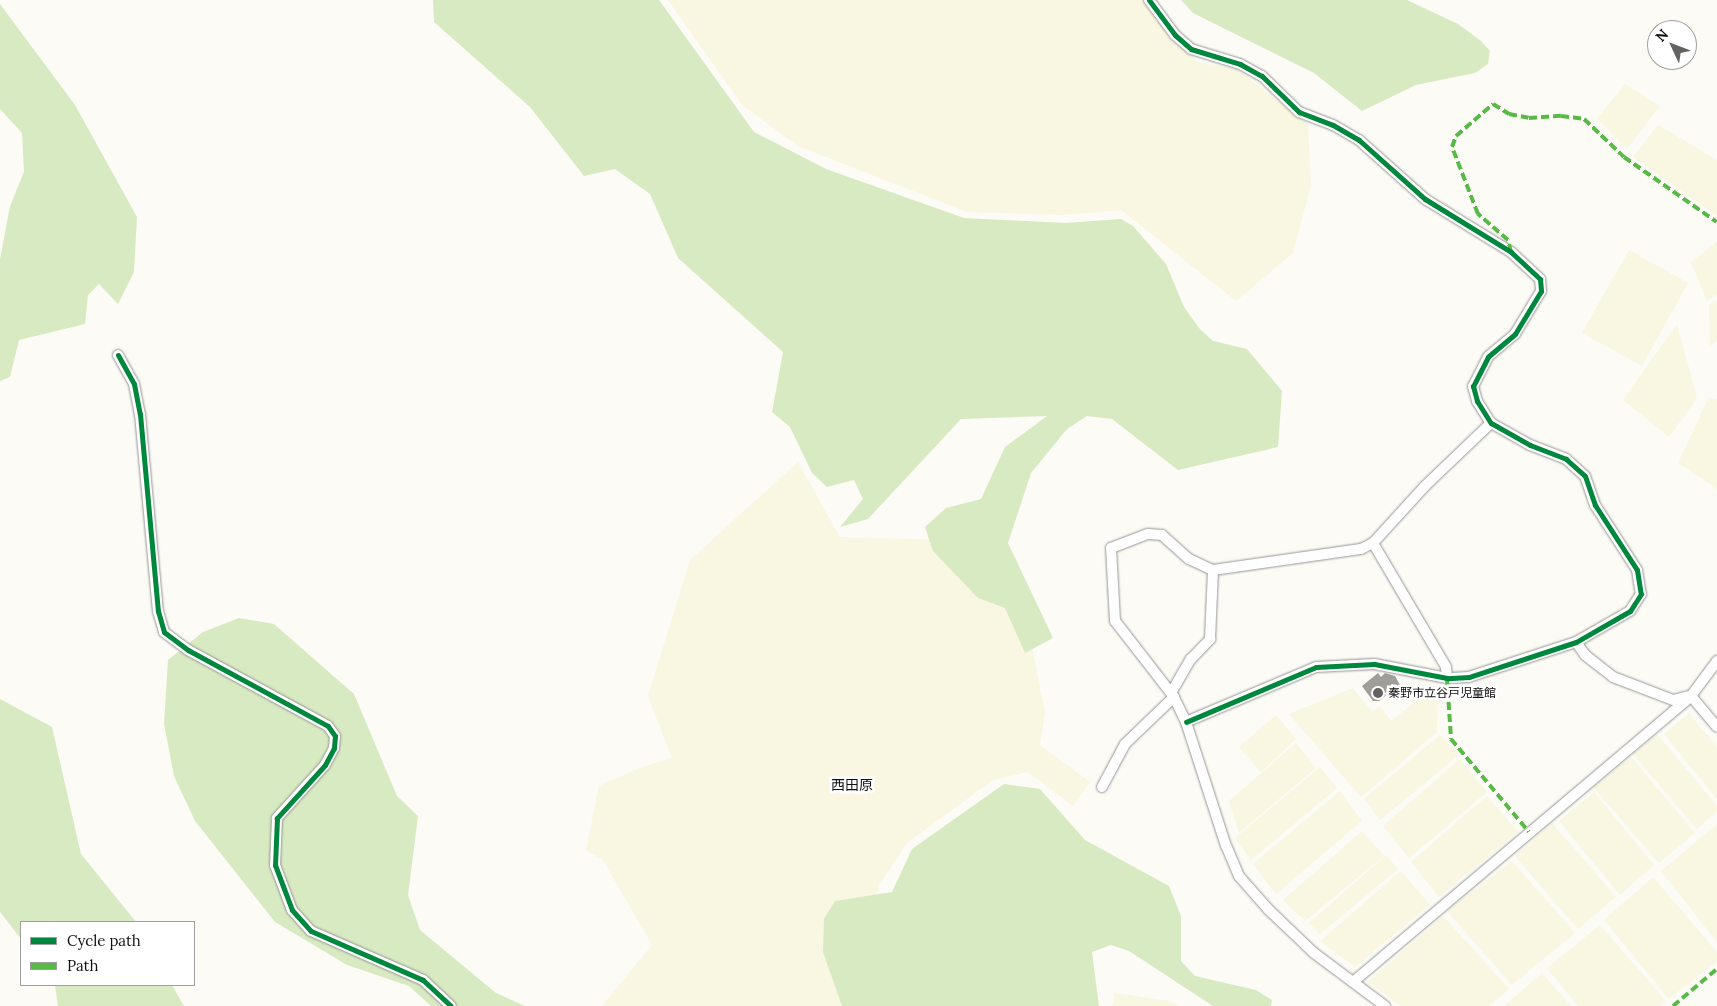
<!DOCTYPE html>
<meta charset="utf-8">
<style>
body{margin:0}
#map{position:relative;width:1717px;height:1006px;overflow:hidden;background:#fcfbf6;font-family:Lora,"Noto Sans JP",serif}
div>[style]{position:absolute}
.farmland>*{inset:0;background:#f9f6e2}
.forest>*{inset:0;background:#d8eac2}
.building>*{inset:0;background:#a09e9b}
.roads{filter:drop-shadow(0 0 1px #969694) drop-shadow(0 0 1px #969694)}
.street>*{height:10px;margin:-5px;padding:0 5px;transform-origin:5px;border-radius:5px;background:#fffefe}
.quiet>*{height:4px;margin-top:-2px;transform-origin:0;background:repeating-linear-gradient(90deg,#58b947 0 8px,transparent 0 12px)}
.cycleway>*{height:5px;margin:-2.5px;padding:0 2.5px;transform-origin:2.5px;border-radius:2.5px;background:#00873e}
.dots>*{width:14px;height:14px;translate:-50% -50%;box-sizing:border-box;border:2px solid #fff;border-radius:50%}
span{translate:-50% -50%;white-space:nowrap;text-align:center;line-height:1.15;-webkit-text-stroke:5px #fff;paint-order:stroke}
.poi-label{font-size:12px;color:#101010}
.left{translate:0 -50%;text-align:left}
.neighbourhood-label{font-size:14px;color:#101010}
.legend{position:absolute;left:20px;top:921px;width:175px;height:65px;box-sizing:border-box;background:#fff;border:1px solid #9f9f9f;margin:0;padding:6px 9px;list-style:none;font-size:15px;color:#101010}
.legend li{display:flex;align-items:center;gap:10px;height:25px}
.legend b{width:25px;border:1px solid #9f9f9f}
.north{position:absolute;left:1647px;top:20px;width:50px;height:50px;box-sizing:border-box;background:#fff;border:1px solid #9f9f9f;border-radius:50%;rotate:313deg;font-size:14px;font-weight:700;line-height:20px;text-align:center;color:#101010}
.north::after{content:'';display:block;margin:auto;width:18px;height:22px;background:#636260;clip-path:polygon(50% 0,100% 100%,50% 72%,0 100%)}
</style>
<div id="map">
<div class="farmland">
<i style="clip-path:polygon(668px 0,1142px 0,1173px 41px,1197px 62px,1237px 69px,1308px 124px,1311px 185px,1293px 253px,1236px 301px,1121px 210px,1062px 215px,967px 212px,798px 146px,742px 105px)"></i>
<i style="clip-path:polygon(1625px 84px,1660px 106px,1627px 149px,1597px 119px)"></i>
<i style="clip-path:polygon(1658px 125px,1717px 160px,1717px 216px,1633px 157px)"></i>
<i style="clip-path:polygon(1717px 242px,1717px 294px,1707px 301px,1691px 262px)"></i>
<i style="clip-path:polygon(1629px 250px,1688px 283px,1642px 366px,1582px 333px)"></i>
<i style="clip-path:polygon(1717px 300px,1717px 341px,1710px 346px,1709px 305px)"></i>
<i style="clip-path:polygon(1677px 324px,1697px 398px,1669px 437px,1623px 400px)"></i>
<i style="clip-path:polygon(1709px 397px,1717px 399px,1717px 489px,1678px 463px)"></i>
<i style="clip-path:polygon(798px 462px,840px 537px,951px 540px,988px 582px,1032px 647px,1045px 712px,1040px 745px,1090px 782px,1073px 806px,1028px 772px,993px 780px,907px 843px,879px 885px,846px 1006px,602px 1006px,652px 945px,603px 860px,586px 850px,599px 786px,640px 768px,672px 758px,648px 696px,690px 560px)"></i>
<i style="clip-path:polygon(1438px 684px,1437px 732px,1361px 797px,1289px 714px,1353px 688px,1372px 712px,1380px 706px,1391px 721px)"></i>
<i style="clip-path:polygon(1689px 713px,1717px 747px,1717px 799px,1664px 734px)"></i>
<i style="clip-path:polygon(1276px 715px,1296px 739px,1261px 772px,1239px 747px)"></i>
<i style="clip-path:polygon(1657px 734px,1717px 806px,1717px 811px,1697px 829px,1633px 754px)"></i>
<i style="clip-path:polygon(1440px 735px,1459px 755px,1380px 820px,1364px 799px)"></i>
<i style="clip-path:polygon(1296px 743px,1316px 768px,1239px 833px,1229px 801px)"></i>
<i style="clip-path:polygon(1631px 757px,1695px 833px,1659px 863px,1593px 787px)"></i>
<i style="clip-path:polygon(1460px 759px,1487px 792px,1409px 858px,1383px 826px)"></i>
<i style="clip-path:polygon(1320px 767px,1337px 788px,1251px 860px,1235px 838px)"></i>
<i style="clip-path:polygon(1340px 791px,1362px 821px,1276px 894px,1253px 864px)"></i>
<i style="clip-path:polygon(1594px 792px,1654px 865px,1620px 895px,1559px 821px)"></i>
<i style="clip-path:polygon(1487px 796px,1518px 832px,1439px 897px,1411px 862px)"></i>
<i style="clip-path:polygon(1552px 823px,1616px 897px,1578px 929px,1515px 856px)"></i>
<i style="clip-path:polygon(1717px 824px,1717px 942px,1661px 871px)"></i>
<i style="clip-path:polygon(1362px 831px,1384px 856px,1305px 921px,1283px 900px)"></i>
<i style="clip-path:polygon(1386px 855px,1398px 869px,1320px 934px,1309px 923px)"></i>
<i style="clip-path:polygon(1512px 861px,1575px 933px,1512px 985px,1447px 911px)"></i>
<i style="clip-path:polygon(1401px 871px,1430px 905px,1355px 967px,1320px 941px)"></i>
<i style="clip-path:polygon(1653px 877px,1717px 952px,1717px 961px,1669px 999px,1604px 920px)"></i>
<i style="clip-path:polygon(1443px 916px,1509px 989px,1489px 1006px,1401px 1006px,1367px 982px)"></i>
<i style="clip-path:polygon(1600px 925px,1666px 1001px,1660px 1006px,1578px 1006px,1547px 968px)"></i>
<i style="clip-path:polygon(1542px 973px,1571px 1006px,1504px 1006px)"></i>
<i style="clip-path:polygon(1115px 993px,1170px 1001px,1179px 1006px,1112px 1006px)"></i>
</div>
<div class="forest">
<i style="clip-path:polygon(433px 0,659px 0,754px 132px,826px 169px,964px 218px,1066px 223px,1121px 219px,1133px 226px,1166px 264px,1184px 307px,1199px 328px,1213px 341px,1247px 349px,1282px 391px,1278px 447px,1178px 470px,1112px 419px,1087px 416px,1067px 429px,1031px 473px,1008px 543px,1053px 638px,1025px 653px,1005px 608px,978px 598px,933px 551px,925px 527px,946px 508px,981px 499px,1005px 447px,1047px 416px,961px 419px,868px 519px,840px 527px,863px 499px,854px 480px,827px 487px,812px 473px,790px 427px,772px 412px,783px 352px,678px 258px,650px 194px,615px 169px,584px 176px,530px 107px,434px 22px)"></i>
<i style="clip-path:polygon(1181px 0,1407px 0,1458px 24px,1481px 41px,1490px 51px,1488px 64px,1475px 73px,1416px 85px,1362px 111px,1314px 73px,1193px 13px)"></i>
<i style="clip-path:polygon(0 4px,75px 105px,137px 217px,134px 272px,118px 304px,99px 284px,88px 295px,85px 324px,19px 340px,10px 377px,0 381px,0 259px,10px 206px,24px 172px,22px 133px,0 109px)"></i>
<i style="clip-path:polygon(239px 618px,274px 624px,354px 694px,397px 796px,418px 816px,408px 895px,420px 930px,496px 993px,525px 1006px,431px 1006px,409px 986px,347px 965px,275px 922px,195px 821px,174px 776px,164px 724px,168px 660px,203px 632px)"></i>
<i style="clip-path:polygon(0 699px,52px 727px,81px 854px,136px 922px,21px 922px,21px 939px,0 912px)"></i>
<i style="clip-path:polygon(1004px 784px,1040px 789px,1085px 840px,1169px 886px,1181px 916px,1181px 961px,1195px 976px,1256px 990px,1272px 1000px,1271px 1006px,1213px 1006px,1129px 951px,1111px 945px,1092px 952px,1099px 1006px,842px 1006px,823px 952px,824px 919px,835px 901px,892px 892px,912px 849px)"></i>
<i style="clip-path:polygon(55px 985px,172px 985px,184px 1006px,58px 1006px)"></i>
</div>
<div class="building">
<i style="clip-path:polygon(1378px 673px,1381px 677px,1385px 673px,1395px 676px,1400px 685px,1379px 701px,1373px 701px,1362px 686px)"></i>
</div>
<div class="roads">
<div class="street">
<i style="left:1149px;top:0;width:44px;rotate:53.4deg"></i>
<i style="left:1175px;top:35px;width:21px;rotate:41deg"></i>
<i style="left:1191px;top:49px;width:51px;rotate:17deg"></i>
<i style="left:1240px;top:64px;width:25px;rotate:29deg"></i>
<i style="left:1262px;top:76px;width:52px;rotate:44.2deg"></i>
<i style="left:1299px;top:112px;width:36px;rotate:21deg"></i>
<i style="left:1333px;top:125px;width:30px;rotate:30deg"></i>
<i style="left:1359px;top:140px;width:89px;rotate:41.8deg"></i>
<i style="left:1425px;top:199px;width:101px;rotate:31.6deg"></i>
<i style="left:1511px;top:252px;width:40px;rotate:43deg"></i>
<i style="left:1540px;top:279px;width:12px;rotate:85deg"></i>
<i style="left:1541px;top:291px;width:50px;rotate:121.2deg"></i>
<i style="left:1515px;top:334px;width:35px;rotate:140deg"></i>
<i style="left:1488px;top:357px;width:33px;rotate:117deg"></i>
<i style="left:1473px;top:386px;width:16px;rotate:75deg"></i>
<i style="left:1477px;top:401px;width:26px;rotate:58deg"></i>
<i style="left:1491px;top:423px;width:45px;rotate:29.4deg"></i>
<i style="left:1530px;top:445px;width:39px;rotate:21deg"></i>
<i style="left:1566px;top:459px;width:25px;rotate:42deg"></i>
<i style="left:1585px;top:476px;width:31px;rotate:71deg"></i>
<i style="left:1595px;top:505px;width:77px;rotate:57.1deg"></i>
<i style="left:1637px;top:570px;width:24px;rotate:81deg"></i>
<i style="left:1641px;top:594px;width:20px;rotate:123deg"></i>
<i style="left:1630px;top:611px;width:62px;rotate:150.1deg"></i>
<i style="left:1576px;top:642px;width:113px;rotate:161.9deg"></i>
<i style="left:1469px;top:677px;width:22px;rotate:177deg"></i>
<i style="left:1447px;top:678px;width:74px;rotate:-169.1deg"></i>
<i style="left:1374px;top:664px;width:58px;rotate:177deg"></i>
<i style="left:1316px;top:667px;width:141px;rotate:157.1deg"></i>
<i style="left:118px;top:355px;width:33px;rotate:61deg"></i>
<i style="left:134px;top:384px;width:31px;rotate:79deg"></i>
<i style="left:140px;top:414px;width:198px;rotate:84.8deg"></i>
<i style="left:158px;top:611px;width:22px;rotate:74deg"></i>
<i style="left:164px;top:632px;width:30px;rotate:37deg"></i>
<i style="left:188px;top:650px;width:159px;rotate:28.5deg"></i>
<i style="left:328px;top:726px;width:12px;rotate:55deg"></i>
<i style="left:335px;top:736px;width:12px;rotate:95deg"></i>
<i style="left:334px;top:748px;width:19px;rotate:118deg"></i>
<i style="left:325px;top:765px;width:72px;rotate:132.2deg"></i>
<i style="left:277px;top:818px;width:47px;rotate:92.4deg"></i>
<i style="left:275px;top:865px;width:48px;rotate:69.3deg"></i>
<i style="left:292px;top:910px;width:28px;rotate:48deg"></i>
<i style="left:311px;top:931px;width:122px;rotate:23.6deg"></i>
<i style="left:423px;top:980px;width:38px;rotate:43deg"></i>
<i style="left:1373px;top:543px;width:144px;rotate:59.5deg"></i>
<i style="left:1446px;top:667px;width:11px;rotate:85deg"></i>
<i style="left:1576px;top:642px;width:16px;rotate:55deg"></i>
<i style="left:1585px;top:655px;width:36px;rotate:38deg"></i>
<i style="left:1613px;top:677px;width:64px;rotate:21deg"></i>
<i style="left:1673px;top:700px;width:16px;rotate:-14deg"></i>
<i style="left:1171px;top:693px;width:39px;rotate:-60deg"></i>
<i style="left:1191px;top:659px;width:28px;rotate:-46deg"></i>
<i style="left:1210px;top:639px;width:69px;rotate:-87.5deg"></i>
<i style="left:1691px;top:696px;width:40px;rotate:50deg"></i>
<i style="left:1102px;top:787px;width:49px;rotate:-61.9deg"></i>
<i style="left:1125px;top:744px;width:68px;rotate:-43.8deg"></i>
<i style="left:1353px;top:982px;width:443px;rotate:-40.2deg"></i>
<i style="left:1691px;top:696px;width:44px;rotate:-53.4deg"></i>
<i style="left:1385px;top:1006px;width:89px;rotate:-143.3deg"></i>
<i style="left:1314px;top:953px;width:64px;rotate:-136.3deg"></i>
<i style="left:1268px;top:909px;width:44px;rotate:-131.3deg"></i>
<i style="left:1239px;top:876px;width:33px;rotate:-113deg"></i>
<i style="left:1226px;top:846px;width:130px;rotate:-107.9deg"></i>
<i style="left:1186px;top:722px;width:28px;rotate:-116deg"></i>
<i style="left:1174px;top:697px;width:96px;rotate:-127.8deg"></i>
<i style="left:1115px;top:621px;width:73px;rotate:-93.1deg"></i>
<i style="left:1111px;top:548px;width:40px;rotate:-21deg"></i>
<i style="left:1148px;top:534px;width:14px;rotate:4deg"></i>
<i style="left:1162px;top:535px;width:36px;rotate:42deg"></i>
<i style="left:1189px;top:559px;width:26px;rotate:25deg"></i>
<i style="left:1213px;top:570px;width:149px;rotate:-8.1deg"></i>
<i style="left:1361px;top:549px;width:13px;rotate:-27deg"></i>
<i style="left:1373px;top:543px;width:77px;rotate:-47.6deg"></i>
<i style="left:1425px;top:486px;width:91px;rotate:-43.7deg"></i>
</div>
</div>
<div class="quiet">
<i style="left:1511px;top:252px;width:12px;rotate:-104deg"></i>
<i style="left:1508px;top:240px;width:40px;rotate:-139deg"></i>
<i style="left:1478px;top:214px;width:72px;rotate:-111.2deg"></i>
<i style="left:1452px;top:147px;width:12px;rotate:-70deg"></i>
<i style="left:1456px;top:136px;width:49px;rotate:-40.9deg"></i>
<i style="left:1493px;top:104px;width:19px;rotate:32deg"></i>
<i style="left:1509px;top:114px;width:20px;rotate:11deg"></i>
<i style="left:1529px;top:118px;width:32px;rotate:-4deg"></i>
<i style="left:1561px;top:116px;width:23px;rotate:7deg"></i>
<i style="left:1584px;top:119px;width:55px;rotate:43.5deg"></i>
<i style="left:1624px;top:157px;width:113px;rotate:35deg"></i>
<i style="left:1447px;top:678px;width:61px;rotate:86.2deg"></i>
<i style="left:1451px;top:739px;width:121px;rotate:50deg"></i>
<i style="left:1673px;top:1006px;width:57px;rotate:-40.1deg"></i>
</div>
<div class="cycleway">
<i style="left:1149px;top:0;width:44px;rotate:53.4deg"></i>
<i style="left:1175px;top:35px;width:21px;rotate:41deg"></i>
<i style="left:1191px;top:49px;width:51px;rotate:17deg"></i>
<i style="left:1240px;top:64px;width:25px;rotate:29deg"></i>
<i style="left:1262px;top:76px;width:52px;rotate:44.2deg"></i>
<i style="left:1299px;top:112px;width:36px;rotate:21deg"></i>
<i style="left:1333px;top:125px;width:30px;rotate:30deg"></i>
<i style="left:1359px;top:140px;width:89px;rotate:41.8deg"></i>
<i style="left:1425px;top:199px;width:101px;rotate:31.6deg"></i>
<i style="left:1511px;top:252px;width:40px;rotate:43deg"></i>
<i style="left:1540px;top:279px;width:12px;rotate:85deg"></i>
<i style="left:1541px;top:291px;width:50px;rotate:121.2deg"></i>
<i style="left:1515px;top:334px;width:35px;rotate:140deg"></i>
<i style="left:1488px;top:357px;width:33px;rotate:117deg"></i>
<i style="left:1473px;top:386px;width:16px;rotate:75deg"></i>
<i style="left:1477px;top:401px;width:26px;rotate:58deg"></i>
<i style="left:1491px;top:423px;width:45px;rotate:29.4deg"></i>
<i style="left:1530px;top:445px;width:39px;rotate:21deg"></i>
<i style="left:1566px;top:459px;width:25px;rotate:42deg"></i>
<i style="left:1585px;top:476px;width:31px;rotate:71deg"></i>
<i style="left:1595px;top:505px;width:77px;rotate:57.1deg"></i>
<i style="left:1637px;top:570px;width:24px;rotate:81deg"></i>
<i style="left:1641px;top:594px;width:20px;rotate:123deg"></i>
<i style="left:1630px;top:611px;width:62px;rotate:150.1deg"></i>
<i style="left:1576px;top:642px;width:113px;rotate:161.9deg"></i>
<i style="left:1469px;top:677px;width:22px;rotate:177deg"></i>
<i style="left:1447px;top:678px;width:74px;rotate:-169.1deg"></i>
<i style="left:1374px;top:664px;width:58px;rotate:177deg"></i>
<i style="left:1316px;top:667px;width:141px;rotate:157.1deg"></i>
<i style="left:118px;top:355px;width:33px;rotate:61deg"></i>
<i style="left:134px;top:384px;width:31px;rotate:79deg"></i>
<i style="left:140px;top:414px;width:198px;rotate:84.8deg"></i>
<i style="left:158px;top:611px;width:22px;rotate:74deg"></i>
<i style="left:164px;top:632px;width:30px;rotate:37deg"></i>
<i style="left:188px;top:650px;width:159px;rotate:28.5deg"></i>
<i style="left:328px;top:726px;width:12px;rotate:55deg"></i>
<i style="left:335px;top:736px;width:12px;rotate:95deg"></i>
<i style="left:334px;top:748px;width:19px;rotate:118deg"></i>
<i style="left:325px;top:765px;width:72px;rotate:132.2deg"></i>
<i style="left:277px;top:818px;width:47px;rotate:92.4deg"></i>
<i style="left:275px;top:865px;width:48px;rotate:69.3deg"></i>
<i style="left:292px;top:910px;width:28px;rotate:48deg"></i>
<i style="left:311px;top:931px;width:122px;rotate:23.6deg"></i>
<i style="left:423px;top:980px;width:38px;rotate:43deg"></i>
</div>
<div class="dots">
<i style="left:1378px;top:693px;background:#636260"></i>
</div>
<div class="poi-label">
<span class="left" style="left:1388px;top:693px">秦野市立谷戸児童館</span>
</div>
<div class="neighbourhood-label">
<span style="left:852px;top:785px">西田原</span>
</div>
<ul class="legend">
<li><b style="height:6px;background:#00873e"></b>Cycle path</li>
<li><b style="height:6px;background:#58b947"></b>Path</li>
</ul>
<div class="north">N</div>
</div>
